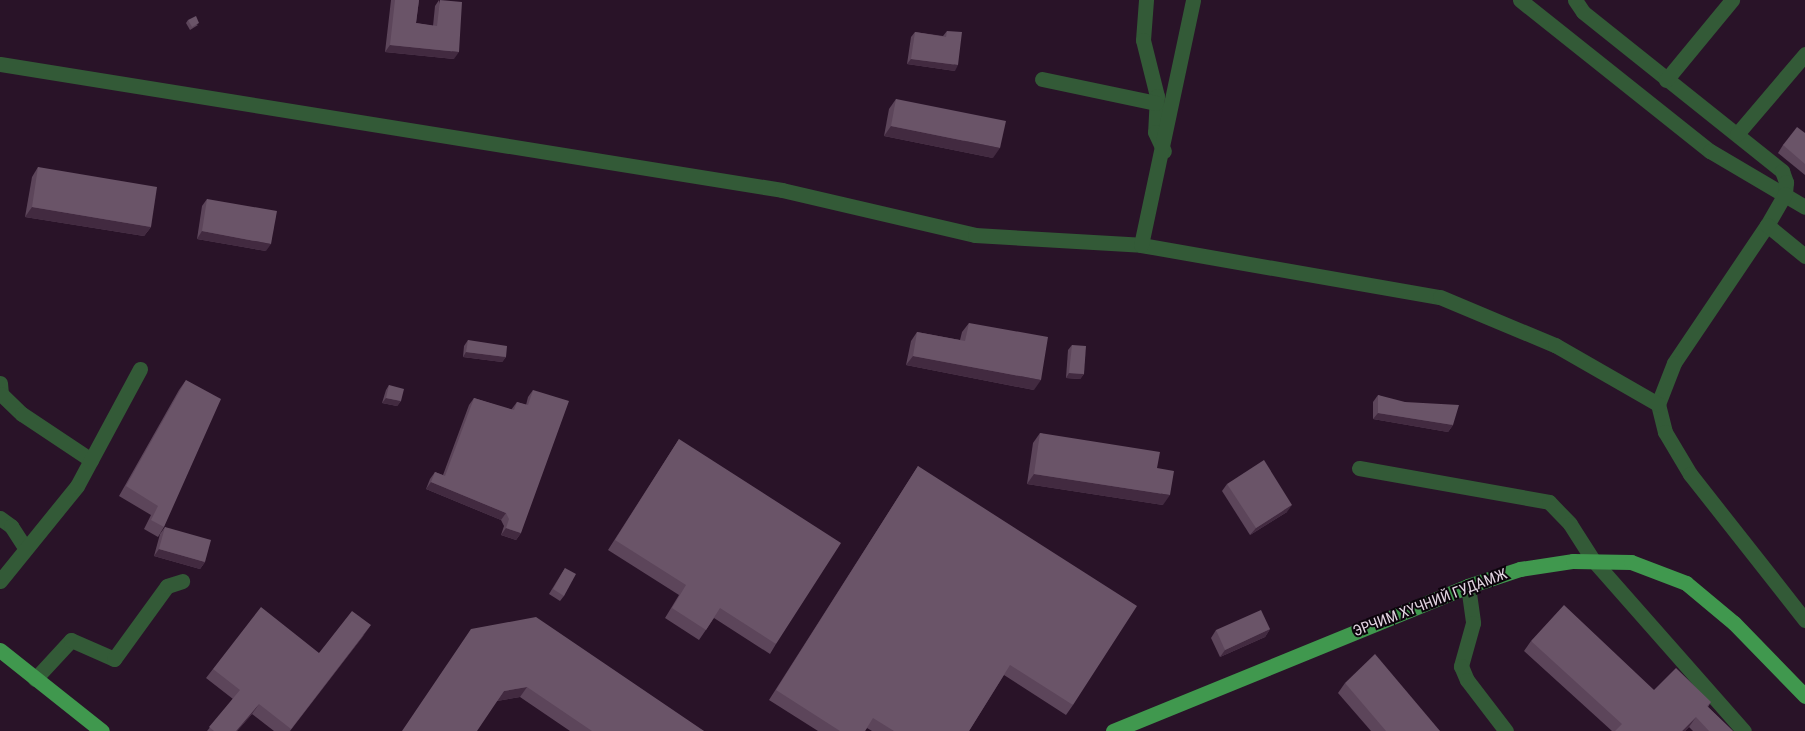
<!DOCTYPE html>
<meta charset="utf-8">
<style>
body{margin:0}
#map{position:relative;width:1805px;height:731px;overflow:hidden;background:#291328;font-family:"Roboto Condensed",sans-serif}
div>[style]{position:absolute}
.minor>*{height:15px;margin:-7.5px;padding:0 7.5px;transform-origin:7.5px;border-radius:7.5px;background:#335a37}
.major>*{height:15px;margin:-7.5px;padding:0 7.5px;transform-origin:7.5px;border-radius:7.5px;background:#40984e}
.wall>*{inset:0;background:#5c455a}
.shaded-wall>*{inset:0;background:#422a40}
.building>*{inset:0;background:#6a5468}
span{translate:-50% -50%;white-space:nowrap;text-align:center;line-height:1.15;-webkit-text-stroke:4px #0c040c;paint-order:stroke}
.street-label{font-size:15px;color:#e1d3e0}
</style>
<div id="map">
<div class="minor">
<i style="left:1146px;top:0;width:40px;rotate:94.3deg"></i>
<i style="left:1143px;top:40px;width:58px;rotate:76deg"></i>
<i style="left:1157px;top:96px;width:36px;rotate:93deg"></i>
<i style="left:1155px;top:132px;width:21px;rotate:65deg"></i>
<i style="left:1520px;top:0;width:243px;rotate:38.5deg"></i>
<i style="left:1710px;top:151px;width:110px;rotate:30.5deg"></i>
<i style="left:1575px;top:0;width:14px;rotate:56deg"></i>
<i style="left:1583px;top:12px;width:255px;rotate:38.6deg"></i>
<i style="left:1782px;top:171px;width:12px;rotate:70deg"></i>
<i style="left:1786px;top:182px;width:12px;rotate:95deg"></i>
<i style="left:1785px;top:194px;width:36px;rotate:120deg"></i>
<i style="left:1767px;top:225px;width:166px;rotate:124deg"></i>
<i style="left:1674px;top:363px;width:44px;rotate:111.3deg"></i>
<i style="left:1658px;top:404px;width:29px;rotate:76deg"></i>
<i style="left:1665px;top:432px;width:49px;rotate:59.2deg"></i>
<i style="left:1690px;top:474px;width:186px;rotate:51.8deg"></i>
<i style="left:0;top:64px;width:792px;rotate:9.15deg"></i>
<i style="left:782px;top:190px;width:198px;rotate:13.1deg"></i>
<i style="left:975px;top:235px;width:166px;rotate:3.4deg"></i>
<i style="left:1141px;top:245px;width:303px;rotate:9.9deg"></i>
<i style="left:1440px;top:297px;width:125px;rotate:22.7deg"></i>
<i style="left:1555px;top:345px;width:119px;rotate:29.8deg"></i>
<i style="left:1042px;top:79px;width:116px;rotate:11.9deg"></i>
<i style="left:1666px;top:80px;width:104px;rotate:-50.5deg"></i>
<i style="left:1737px;top:134px;width:105px;rotate:-49.6deg"></i>
<i style="left:1767px;top:225px;width:49px;rotate:39.2deg"></i>
<i style="left:1141px;top:245px;width:250px;rotate:-78deg"></i>
<i style="left:0;top:383px;width:11px;rotate:85deg"></i>
<i style="left:1px;top:394px;width:29px;rotate:44deg"></i>
<i style="left:22px;top:414px;width:83px;rotate:33.7deg"></i>
<i style="left:1359px;top:468px;width:193px;rotate:10.1deg"></i>
<i style="left:1549px;top:502px;width:30px;rotate:46deg"></i>
<i style="left:1570px;top:524px;width:43px;rotate:57.4deg"></i>
<i style="left:1593px;top:560px;width:228px;rotate:48.6deg"></i>
<i style="left:0;top:518px;width:14px;rotate:36deg"></i>
<i style="left:11px;top:526px;width:27px;rotate:57deg"></i>
<i style="left:0;top:581px;width:122px;rotate:-51deg"></i>
<i style="left:77px;top:486px;width:133px;rotate:-61.7deg"></i>
<i style="left:1468px;top:586px;width:37px;rotate:82deg"></i>
<i style="left:1473px;top:623px;width:45px;rotate:105.6deg"></i>
<i style="left:1461px;top:666px;width:15px;rotate:67deg"></i>
<i style="left:1467px;top:680px;width:64px;rotate:52.6deg"></i>
<i style="left:35px;top:679px;width:53px;rotate:-47.3deg"></i>
<i style="left:71px;top:640px;width:47px;rotate:23.8deg"></i>
<i style="left:114px;top:659px;width:90px;rotate:-54deg"></i>
<i style="left:167px;top:586px;width:16px;rotate:-18deg"></i>
</div>
<div class="major">
<i style="left:0;top:650px;width:130px;rotate:38.5deg"></i>
<i style="left:1113px;top:731px;width:383px;rotate:-22.2deg"></i>
<i style="left:1468px;top:586px;width:55px;rotate:-18.1deg"></i>
<i style="left:1520px;top:569px;width:54px;rotate:-8.6deg"></i>
<i style="left:1573px;top:561px;width:58px;rotate:1deg"></i>
<i style="left:1631px;top:562px;width:59px;rotate:20.9deg"></i>
<i style="left:1686px;top:583px;width:62px;rotate:39.8deg"></i>
<i style="left:1734px;top:623px;width:102px;rotate:45.8deg"></i>
</div>
<div class="wall">
<i style="clip-path:polygon(391px 0,419px 0,416px 23px,433px 26px,435px 6px,439px 0,454px 59px,385px 52px)"></i>
<i style="clip-path:polygon(188px 20px,198px 25px,190px 30px,186px 23px)"></i>
<i style="clip-path:polygon(947px 31px,955px 71px,907px 64px,911px 37px,915px 32px,943px 36px)"></i>
<i style="clip-path:polygon(896px 99px,993px 158px,884px 136px,889px 109px)"></i>
<i style="clip-path:polygon(1805px 133px,1805px 175px,1778px 153px,1783px 145px)"></i>
<i style="clip-path:polygon(38px 167px,151px 227px,144px 236px,25px 217px,32px 177px)"></i>
<i style="clip-path:polygon(207px 199px,266px 251px,197px 239px,202px 206px)"></i>
<i style="clip-path:polygon(969px 323px,1034px 390px,906px 365px,911px 341px,917px 332px,960px 340px,962px 332px)"></i>
<i style="clip-path:polygon(468px 340px,506px 357px,502px 362px,463px 357px,464px 346px)"></i>
<i style="clip-path:polygon(1072px 345px,1084px 374px,1080px 379px,1066px 378px,1068px 350px)"></i>
<i style="clip-path:polygon(186px 380px,164px 527px,158px 537px,144px 529px,151px 515px,119px 496px,179px 390px)"></i>
<i style="clip-path:polygon(389px 385px,401px 401px,397px 406px,382px 403px,386px 390px)"></i>
<i style="clip-path:polygon(533px 390px,521px 533px,516px 540px,501px 535px,504px 526px,501px 520px,426px 489px,430px 479px,435px 472px,443px 475px,469px 405px,474px 398px,511px 410px,517px 402px,526px 405px,528px 397px)"></i>
<i style="clip-path:polygon(1378px 395px,1453px 425px,1448px 432px,1373px 419px,1373px 402px)"></i>
<i style="clip-path:polygon(1040px 433px,1157px 468px,1163px 505px,1027px 484px,1033px 443px)"></i>
<i style="clip-path:polygon(679px 439px,776px 644px,770px 654px,714px 618px,699px 640px,665px 618px,679px 595px,608px 550px)"></i>
<i style="clip-path:polygon(918px 466px,1073px 705px,1066px 715px,1004px 675px,969px 731px,872px 731px,867px 728px,865px 731px,818px 731px,769px 700px)"></i>
<i style="clip-path:polygon(1227px 484px,1287px 512px,1250px 535px,1222px 491px)"></i>
<i style="clip-path:polygon(165px 527px,205px 562px,200px 569px,154px 556px,160px 534px)"></i>
<i style="clip-path:polygon(565px 568px,564px 596px,560px 601px,549px 594px)"></i>
<i style="clip-path:polygon(471px 629px,704px 731px,570px 731px,520px 697px,497px 701px)"></i>
<i style="clip-path:polygon(1270px 629px,1265px 637px,1220px 657px,1211px 638px,1216px 630px)"></i>
<i style="clip-path:polygon(364px 635px,290px 731px,274px 731px,252px 714px,237px 731px,207px 731px,233px 699px,206px 678px,213px 669px,319px 653px)"></i>
<i style="clip-path:polygon(1531px 641px,1654px 690px,1711px 702px,1708px 707px,1733px 731px,1693px 731px,1689px 727px,1685px 731px,1612px 731px,1524px 651px)"></i>
<i style="clip-path:polygon(1345px 683px,1440px 731px,1371px 731px,1338px 693px)"></i>
</div>
<div class="shaded-wall">
<i style="clip-path:polygon(390px 45px,459px 52px,454px 59px,385px 52px)"></i>
<i style="clip-path:polygon(911px 59px,958px 65px,955px 71px,907px 64px)"></i>
<i style="clip-path:polygon(891px 126px,1000px 148px,993px 158px,884px 136px)"></i>
<i style="clip-path:polygon(32px 207px,151px 227px,144px 236px,25px 217px)"></i>
<i style="clip-path:polygon(202px 231px,271px 244px,266px 251px,197px 239px)"></i>
<i style="clip-path:polygon(466px 352px,506px 357px,502px 362px,463px 357px)"></i>
<i style="clip-path:polygon(913px 356px,1041px 380px,1034px 390px,906px 365px)"></i>
<i style="clip-path:polygon(1069px 373px,1084px 374px,1080px 379px,1066px 378px)"></i>
<i style="clip-path:polygon(386px 398px,401px 401px,397px 406px,382px 403px)"></i>
<i style="clip-path:polygon(1378px 413px,1453px 425px,1448px 432px,1373px 419px)"></i>
<i style="clip-path:polygon(1034px 474px,1170px 495px,1163px 505px,1027px 484px)"></i>
<i style="clip-path:polygon(431px 482px,506px 513px,501px 520px,426px 489px)"></i>
<i style="clip-path:polygon(1292px 505px,1287px 512px,1250px 535px,1256px 528px)"></i>
<i style="clip-path:polygon(506px 528px,521px 533px,516px 540px,501px 535px)"></i>
<i style="clip-path:polygon(159px 549px,205px 562px,200px 569px,154px 556px)"></i>
<i style="clip-path:polygon(371px 625px,364px 635px,289px 731px)"></i>
<i style="clip-path:polygon(1270px 629px,1265px 637px,1220px 657px,1225px 650px)"></i>
<i style="clip-path:polygon(527px 687px,520px 697px,497px 701px,504px 691px)"></i>
<i style="clip-path:polygon(259px 704px,252px 714px,237px 731px,236px 731px)"></i>
<i style="clip-path:polygon(1696px 717px,1689px 727px,1685px 731px,1682px 731px)"></i>
</div>
<div class="building">
<i style="clip-path:polygon(395px 0,419px 0,416px 23px,437px 26px,440px 0,462px 2px,459px 52px,390px 45px)"></i>
<i style="clip-path:polygon(196px 16px,199px 23px,192px 27px,188px 20px)"></i>
<i style="clip-path:polygon(947px 31px,962px 32px,958px 65px,911px 59px,915px 32px,946px 37px)"></i>
<i style="clip-path:polygon(896px 99px,1006px 121px,1000px 148px,891px 126px)"></i>
<i style="clip-path:polygon(1797px 127px,1805px 133px,1805px 164px,1783px 145px)"></i>
<i style="clip-path:polygon(38px 167px,157px 187px,151px 227px,32px 207px)"></i>
<i style="clip-path:polygon(207px 199px,277px 211px,271px 244px,202px 231px)"></i>
<i style="clip-path:polygon(969px 323px,1048px 337px,1041px 380px,913px 356px,917px 332px,965px 341px)"></i>
<i style="clip-path:polygon(468px 340px,507px 346px,506px 357px,466px 352px)"></i>
<i style="clip-path:polygon(1072px 345px,1086px 346px,1084px 374px,1069px 373px)"></i>
<i style="clip-path:polygon(186px 380px,221px 399px,164px 527px,151px 520px,158px 506px,126px 486px)"></i>
<i style="clip-path:polygon(389px 385px,404px 389px,401px 401px,386px 398px)"></i>
<i style="clip-path:polygon(533px 390px,569px 401px,521px 533px,506px 528px,509px 519px,506px 513px,431px 482px,435px 472px,445px 476px,474px 398px,514px 410px,517px 402px,528px 405px)"></i>
<i style="clip-path:polygon(1378px 395px,1405px 402px,1459px 405px,1453px 425px,1378px 413px)"></i>
<i style="clip-path:polygon(1040px 433px,1160px 452px,1157px 468px,1174px 471px,1170px 495px,1034px 474px)"></i>
<i style="clip-path:polygon(679px 439px,841px 543px,776px 644px,720px 608px,706px 630px,672px 608px,686px 585px,615px 540px)"></i>
<i style="clip-path:polygon(1264px 460px,1292px 505px,1256px 528px,1227px 484px)"></i>
<i style="clip-path:polygon(918px 466px,1137px 606px,1073px 705px,1010px 665px,969px 731px,894px 731px,873px 718px,865px 731px,840px 731px,776px 690px)"></i>
<i style="clip-path:polygon(165px 527px,211px 540px,205px 562px,159px 549px)"></i>
<i style="clip-path:polygon(565px 568px,576px 574px,564px 596px,553px 589px)"></i>
<i style="clip-path:polygon(1564px 605px,1654px 690px,1676px 668px,1711px 702px,1707px 706px,1733px 731px,1709px 731px,1696px 717px,1682px 731px,1615px 731px,1622px 724px,1531px 641px)"></i>
<i style="clip-path:polygon(261px 607px,319px 653px,352px 611px,371px 625px,291px 729px,259px 704px,236px 731px,214px 731px,209px 727px,240px 690px,213px 669px)"></i>
<i style="clip-path:polygon(1261px 610px,1270px 629px,1225px 650px,1216px 630px)"></i>
<i style="clip-path:polygon(536px 617px,704px 731px,592px 731px,527px 687px,504px 691px,477px 731px,402px 731px,471px 629px)"></i>
<i style="clip-path:polygon(1375px 654px,1440px 731px,1386px 731px,1345px 683px)"></i>
</div>
<div class="street-label">
<span style="left:1430px;top:603px;rotate:-21deg">ЭРЧИМ ХҮЧНИЙ ГУДАМЖ</span>
</div>
</div>
